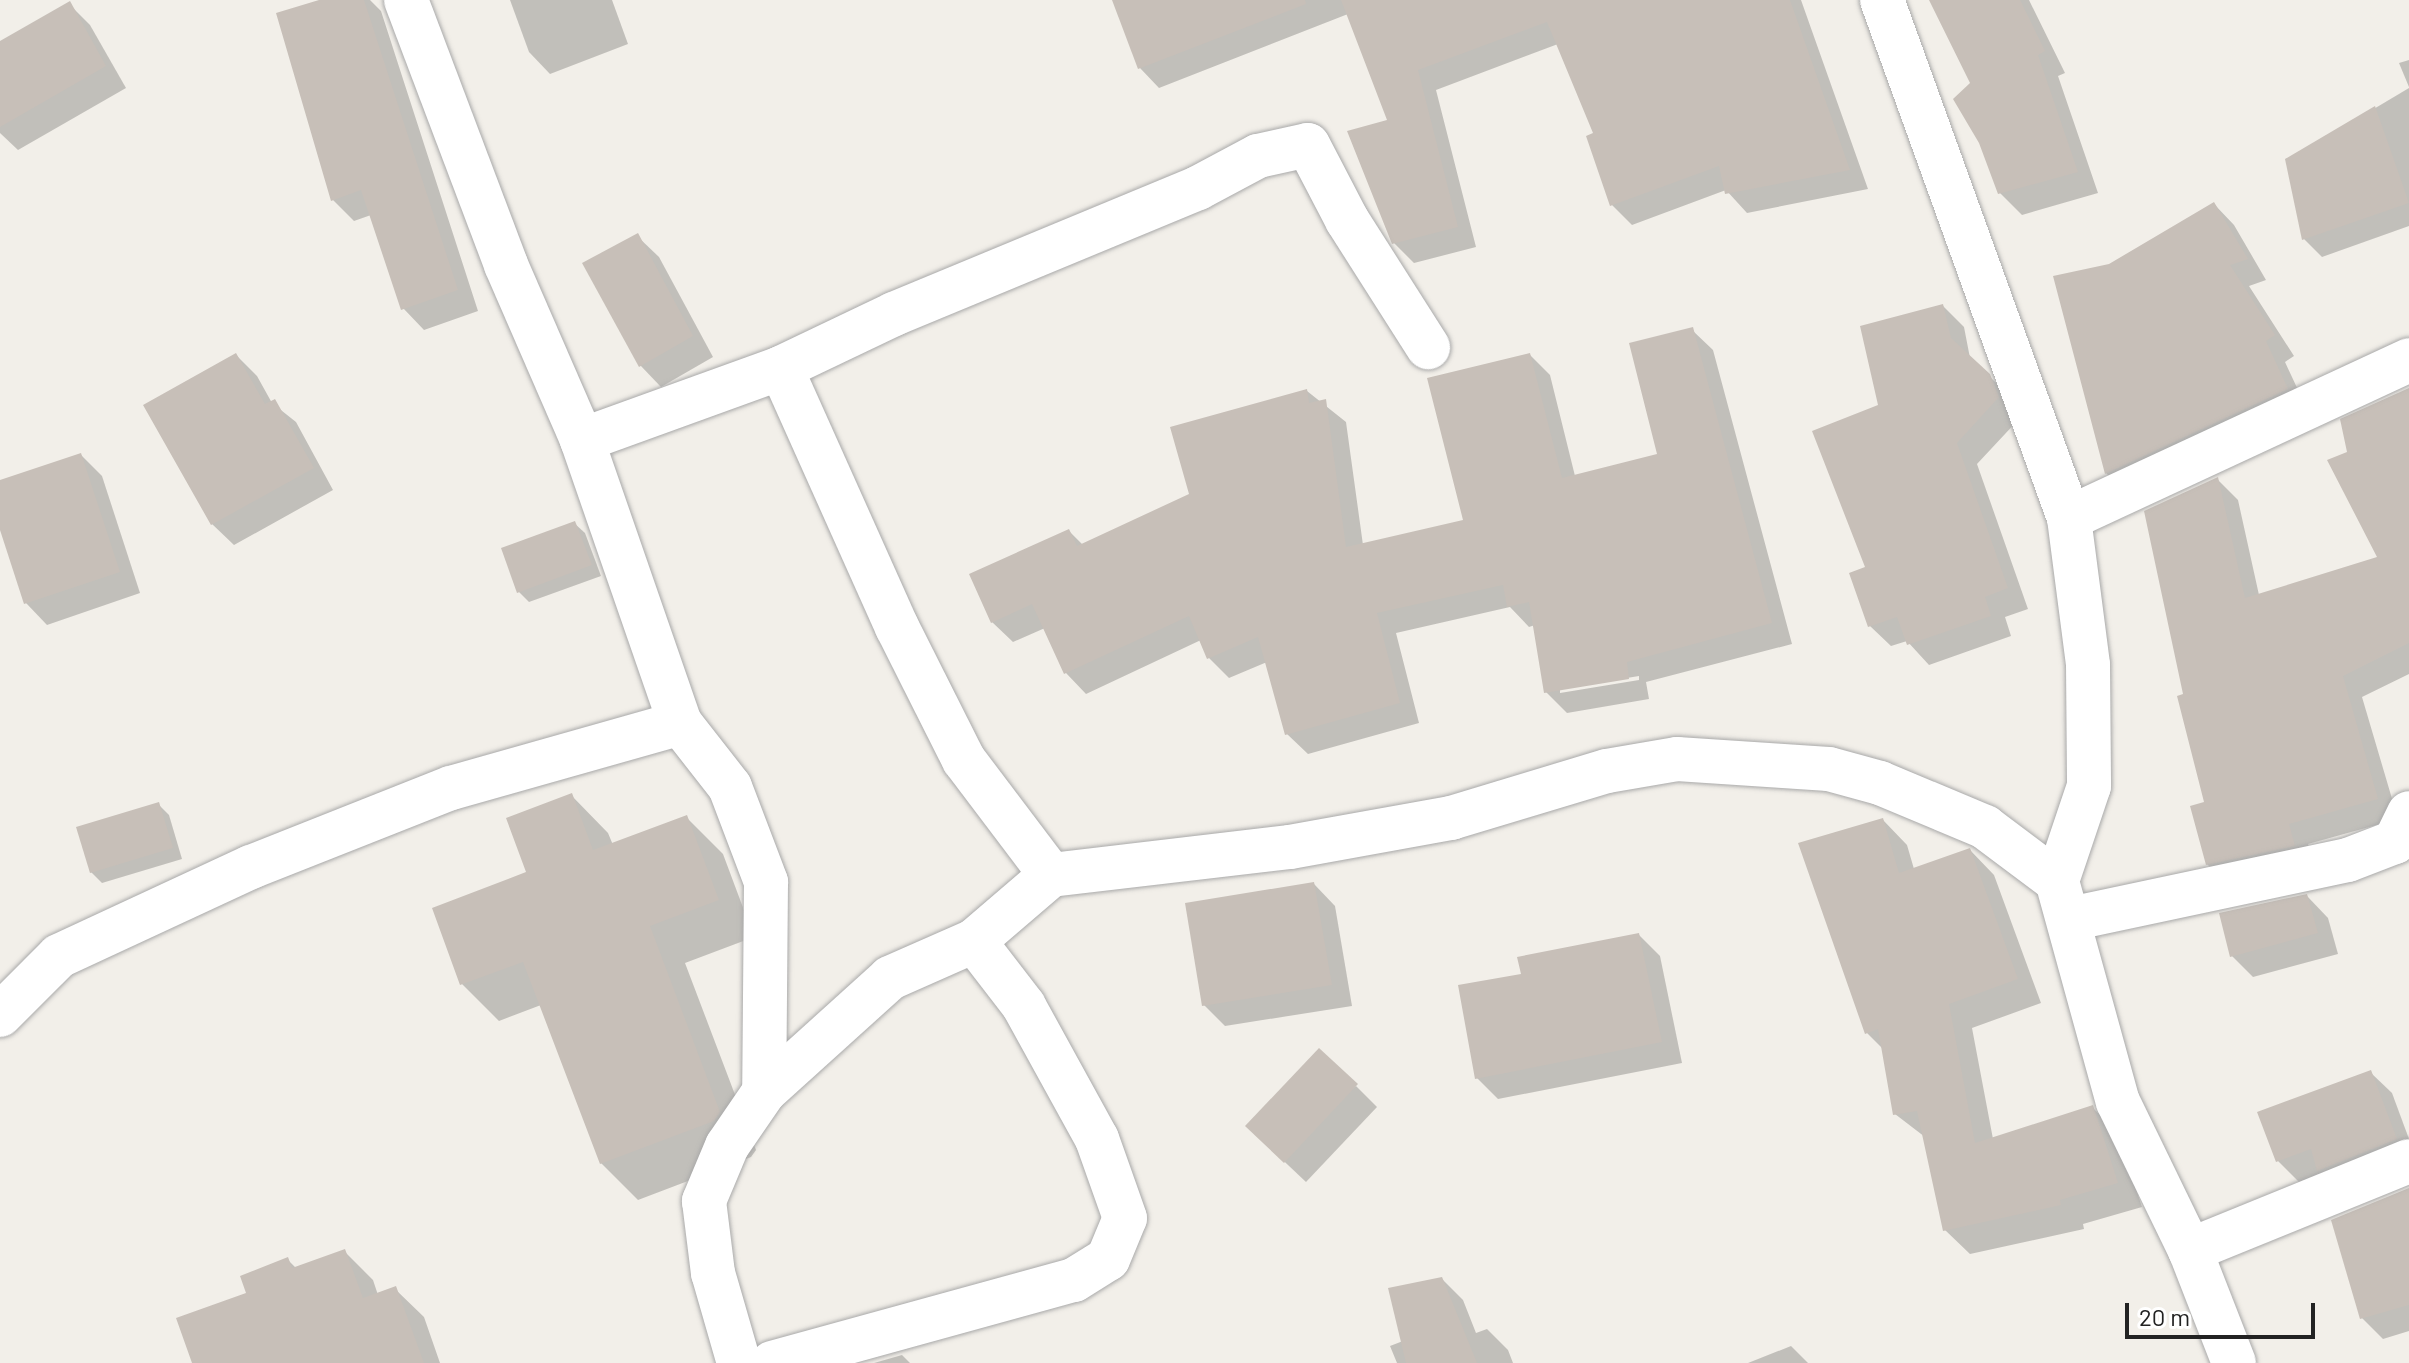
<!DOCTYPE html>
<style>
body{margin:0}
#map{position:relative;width:2409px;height:1363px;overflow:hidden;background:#f2efe9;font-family:Barlow,sans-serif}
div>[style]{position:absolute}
.shadow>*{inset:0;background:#0003}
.building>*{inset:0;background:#c7bfb8}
.roads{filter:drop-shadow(0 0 2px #a9a9a9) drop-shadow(0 0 2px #a9a9a9)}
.minor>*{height:44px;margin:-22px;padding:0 22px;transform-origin:22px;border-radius:22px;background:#fff}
span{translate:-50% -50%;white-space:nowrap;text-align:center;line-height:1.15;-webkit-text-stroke:6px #fff;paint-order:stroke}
.scale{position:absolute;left:2125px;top:1303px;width:190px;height:36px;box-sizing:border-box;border:4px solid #222;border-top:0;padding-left:10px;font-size:24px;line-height:28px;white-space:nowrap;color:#222;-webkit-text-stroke:6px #fff;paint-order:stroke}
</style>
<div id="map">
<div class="shadow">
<i style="clip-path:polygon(326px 0,370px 0,381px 11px,478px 311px,424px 330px,403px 308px,371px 215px,354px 221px,333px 200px)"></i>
<i style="clip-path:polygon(510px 0,612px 0,628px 44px,550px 74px,529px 52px)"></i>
<i style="clip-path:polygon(1115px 0,1801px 0,1868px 189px,1747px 213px,1726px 190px,1632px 225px,1612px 205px,1596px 134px,1558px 44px,1436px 90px,1476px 247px,1414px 263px,1394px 243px,1389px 121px,1348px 14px,1159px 88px,1140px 68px)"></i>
<i style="clip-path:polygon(1931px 0,2029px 0,2065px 73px,2058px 76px,2098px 193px,2022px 215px,2000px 193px,1980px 142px,1972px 83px)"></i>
<i style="clip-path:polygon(69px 4px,90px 25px,126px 88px,18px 150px,0 133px,0 43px)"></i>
<i style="clip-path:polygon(2409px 60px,2409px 87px,2399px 63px)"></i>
<i style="clip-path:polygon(2409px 88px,2409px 226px,2322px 257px,2304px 239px,2288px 160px)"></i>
<i style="clip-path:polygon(2214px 204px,2234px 225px,2266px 280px,2249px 286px,2294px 356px,2285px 362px,2307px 409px,2126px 493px,2106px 473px,2110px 266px)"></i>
<i style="clip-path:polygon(637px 236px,659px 257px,713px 357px,661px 387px,640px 365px)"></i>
<i style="clip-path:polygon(1943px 306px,1964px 327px,1970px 358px,2011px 397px,2019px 419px,1977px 464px,2028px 609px,2005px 617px,2011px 636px,1929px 665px,1907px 641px,1891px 646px,1870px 626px,1867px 568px,1881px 407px)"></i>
<i style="clip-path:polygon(evenodd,1692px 330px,1713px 350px,1792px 644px,1646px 682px,1649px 699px,1567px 713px,1546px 692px,1535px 625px,1529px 627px,1510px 607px,1396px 633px,1419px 723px,1308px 754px,1287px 734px,1267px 662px,1229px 678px,1209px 658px,1201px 640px,1086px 694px,1066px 673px,1045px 628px,1013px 642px,992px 622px,1069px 531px,1083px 545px,1192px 495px,1307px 391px,1346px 422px,1363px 545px,1465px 522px,1530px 355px,1550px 375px,1575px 476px,1660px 456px,1692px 330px,1639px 676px,1639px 680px,1560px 693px,1560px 689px,1639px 676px)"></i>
<i style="clip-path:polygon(236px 355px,257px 376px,272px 403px,296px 422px,333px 490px,234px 545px,212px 524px,146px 405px)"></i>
<i style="clip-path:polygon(2409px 390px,2409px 674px,2362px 697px,2398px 819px,2308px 844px,2314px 866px,2228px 885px,2207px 864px,2206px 803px,2186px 696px,2217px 479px,2238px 500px,2259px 595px,2380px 558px,2350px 453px)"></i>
<i style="clip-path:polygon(81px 455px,102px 476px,140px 593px,47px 625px,26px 603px,0 513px)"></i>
<i style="clip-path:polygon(574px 523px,585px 533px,601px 576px,529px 602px,519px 592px)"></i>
<i style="clip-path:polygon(571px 795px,608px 833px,613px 845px,686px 817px,723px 854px,754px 937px,685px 963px,756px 1150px,751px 1157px,638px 1200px,601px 1163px,541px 1005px,499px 1021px,462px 984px)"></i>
<i style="clip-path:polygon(158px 804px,169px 815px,182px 859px,102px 883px,91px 872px)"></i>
<i style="clip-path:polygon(1883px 820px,1907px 845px,1914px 869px,1970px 850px,1994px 875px,2041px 1003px,1972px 1028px,1993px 1139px,2092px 1107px,2117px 1132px,2142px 1207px,2083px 1224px,2084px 1229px,1970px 1254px,1945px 1230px,1925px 1137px,1895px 1114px,1883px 1049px,1867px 1033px)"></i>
<i style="clip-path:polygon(1314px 884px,1335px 906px,1352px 1006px,1225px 1026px,1204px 1005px)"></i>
<i style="clip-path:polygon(2307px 896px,2328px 918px,2338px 954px,2253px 977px,2232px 956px)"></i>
<i style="clip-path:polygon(1639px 935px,1660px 956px,1682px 1063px,1498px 1099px,1477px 1078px,1523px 976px)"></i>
<i style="clip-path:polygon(2370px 1072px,2392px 1093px,2409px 1139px,2409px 1163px,2299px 1182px,2278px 1161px)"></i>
<i style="clip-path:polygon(1356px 1086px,1377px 1107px,1306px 1182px,1269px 1147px)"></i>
<i style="clip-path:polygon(2409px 1190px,2409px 1331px,2383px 1339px,2362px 1318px)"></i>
<i style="clip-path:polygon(345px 1252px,373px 1280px,378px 1295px,395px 1289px,424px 1317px,440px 1363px,194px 1363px,249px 1295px,288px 1260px,297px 1269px)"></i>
<i style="clip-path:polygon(1442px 1279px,1463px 1300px,1476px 1333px,1487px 1329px,1508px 1350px,1513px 1363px,1397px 1363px,1390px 1346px,1403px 1341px)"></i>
<i style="clip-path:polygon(1791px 1346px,1808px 1363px,1748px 1363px)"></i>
<i style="clip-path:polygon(902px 1355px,910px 1363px,874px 1363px)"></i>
</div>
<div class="building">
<i style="clip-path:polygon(319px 0,364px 0,458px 290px,401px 310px,361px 190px,331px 201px,276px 13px)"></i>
<i style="clip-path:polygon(1112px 0,1305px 0,1306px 4px,1138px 69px)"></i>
<i style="clip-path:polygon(1341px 0,1790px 0,1850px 170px,1725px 194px,1719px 166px,1610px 206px,1586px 136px,1593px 133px,1547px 22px,1418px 70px,1458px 227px,1392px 244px,1347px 131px,1387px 120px)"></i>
<i style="clip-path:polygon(1929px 0,2020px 0,2045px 51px,2038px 55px,2078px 172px,1998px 194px,1979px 143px,1953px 99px,1970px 83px)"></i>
<i style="clip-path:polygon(70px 1px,106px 66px,0 127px,0 41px)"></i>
<i style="clip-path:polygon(2375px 106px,2409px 203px,2302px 240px,2285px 159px)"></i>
<i style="clip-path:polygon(2214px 202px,2248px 259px,2230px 265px,2275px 335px,2266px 341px,2288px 389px,2105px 474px,2053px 276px,2109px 264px)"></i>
<i style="clip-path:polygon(638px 233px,693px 336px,639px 367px,582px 263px)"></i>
<i style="clip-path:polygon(1943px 304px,1951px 338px,1990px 374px,1999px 397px,1957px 443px,2008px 588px,1985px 597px,1991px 616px,1907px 645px,1897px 617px,1868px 627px,1849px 573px,1865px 567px,1812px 431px,1878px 405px,1860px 326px)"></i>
<i style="clip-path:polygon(1693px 327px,1772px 623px,1627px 662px,1629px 679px,1544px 693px,1529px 602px,1507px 607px,1503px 585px,1377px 613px,1400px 703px,1285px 735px,1258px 637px,1207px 659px,1189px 616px,1064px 674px,1032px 604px,991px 623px,969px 574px,1069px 529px,1077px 546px,1189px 494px,1170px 427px,1307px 389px,1309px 403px,1326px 399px,1346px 547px,1463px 520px,1427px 378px,1530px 353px,1562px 478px,1657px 454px,1629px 343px)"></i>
<i style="clip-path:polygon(236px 353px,265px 404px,275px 399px,314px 468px,211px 525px,143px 405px)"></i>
<i style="clip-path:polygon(2409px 388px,2409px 643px,2343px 676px,2378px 799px,2289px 824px,2295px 846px,2206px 865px,2190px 806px,2204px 802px,2177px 696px,2183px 694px,2144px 511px,2218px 477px,2245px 598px,2377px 557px,2327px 460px,2347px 452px,2340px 419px)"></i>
<i style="clip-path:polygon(81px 453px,120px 572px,24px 604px,0 530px,0 480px)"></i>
<i style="clip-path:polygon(575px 521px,592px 565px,517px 593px,501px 548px)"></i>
<i style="clip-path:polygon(572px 793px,593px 850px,687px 815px,719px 900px,650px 926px,720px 1112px,714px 1121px,600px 1164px,523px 962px,460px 985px,432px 908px,526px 872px,506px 818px)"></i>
<i style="clip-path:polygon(159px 802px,173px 848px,90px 873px,76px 827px)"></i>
<i style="clip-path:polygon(1883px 818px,1899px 873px,1970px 848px,2018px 979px,1949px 1004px,1975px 1143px,2093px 1105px,2118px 1183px,2060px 1200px,2061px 1205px,1943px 1231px,1917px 1111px,1893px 1115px,1878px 1029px,1865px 1034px,1798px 843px)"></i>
<i style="clip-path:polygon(1314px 882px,1332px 985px,1202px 1006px,1185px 903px)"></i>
<i style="clip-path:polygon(2307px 894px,2318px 933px,2230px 957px,2219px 913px)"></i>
<i style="clip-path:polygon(1639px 933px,1662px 1042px,1475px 1079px,1458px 985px,1521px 974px,1517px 957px)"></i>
<i style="clip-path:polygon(1319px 1048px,1358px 1084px,1284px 1163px,1245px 1126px)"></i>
<i style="clip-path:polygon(2371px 1070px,2397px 1139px,2317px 1171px,2311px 1149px,2276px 1162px,2257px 1112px)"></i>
<i style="clip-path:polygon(2409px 1188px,2409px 1305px,2360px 1319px,2331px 1220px)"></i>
<i style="clip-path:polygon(345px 1249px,363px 1298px,396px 1286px,424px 1363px,192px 1363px,176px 1318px,246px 1293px,240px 1276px,288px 1257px,292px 1268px)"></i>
<i style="clip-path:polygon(1442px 1277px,1477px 1363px,1406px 1363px,1388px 1288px)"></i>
</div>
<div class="roads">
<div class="minor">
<i style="left:406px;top:0;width:283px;rotate:69.3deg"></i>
<i style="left:506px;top:265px;width:191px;rotate:66.5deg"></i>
<i style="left:582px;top:440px;width:299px;rotate:70.9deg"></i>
<i style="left:680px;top:723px;width:81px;rotate:52deg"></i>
<i style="left:730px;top:787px;width:102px;rotate:69.2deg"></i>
<i style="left:766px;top:882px;width:210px;rotate:90.5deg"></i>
<i style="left:764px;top:1092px;width:65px;rotate:124.4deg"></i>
<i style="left:727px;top:1146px;width:60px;rotate:112.7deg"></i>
<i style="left:704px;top:1201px;width:73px;rotate:82.9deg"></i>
<i style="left:713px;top:1273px;width:94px;rotate:73.9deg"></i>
<i style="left:1882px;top:0;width:551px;rotate:70.15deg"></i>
<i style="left:2069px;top:518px;width:148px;rotate:82.6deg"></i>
<i style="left:2088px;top:665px;width:121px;rotate:89.5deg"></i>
<i style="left:2089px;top:786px;width:100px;rotate:108.6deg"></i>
<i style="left:2057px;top:881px;width:229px;rotate:74.6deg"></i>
<i style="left:2118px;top:1102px;width:165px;rotate:64.1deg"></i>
<i style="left:2190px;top:1250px;width:121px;rotate:68.7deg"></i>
<i style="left:781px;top:368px;width:284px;rotate:65.9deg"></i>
<i style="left:897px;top:627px;width:149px;rotate:63.3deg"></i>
<i style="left:964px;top:760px;width:144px;rotate:52.9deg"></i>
<i style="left:582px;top:440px;width:212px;rotate:-19.9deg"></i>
<i style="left:781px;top:368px;width:125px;rotate:-25.5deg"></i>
<i style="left:894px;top:314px;width:329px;rotate:-22.5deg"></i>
<i style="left:1198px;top:188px;width:68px;rotate:-28.1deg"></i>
<i style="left:1258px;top:156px;width:51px;rotate:-12.4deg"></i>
<i style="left:1308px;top:145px;width:85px;rotate:62.5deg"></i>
<i style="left:1347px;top:220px;width:151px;rotate:57.5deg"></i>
<i style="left:2069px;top:518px;width:375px;rotate:-24.9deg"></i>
<i style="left:2070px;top:919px;width:284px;rotate:-12deg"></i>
<i style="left:2348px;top:860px;width:50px;rotate:-21deg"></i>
<i style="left:2395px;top:842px;width:32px;rotate:-64deg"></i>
<i style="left:0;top:1015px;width:83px;rotate:-45deg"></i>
<i style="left:59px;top:956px;width:212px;rotate:-24.9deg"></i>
<i style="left:251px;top:867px;width:215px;rotate:-21.6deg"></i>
<i style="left:451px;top:788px;width:238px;rotate:-15.8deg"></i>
<i style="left:764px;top:1092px;width:170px;rotate:-42.1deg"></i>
<i style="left:890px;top:978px;width:92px;rotate:-23.8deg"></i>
<i style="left:974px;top:941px;width:101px;rotate:-40.6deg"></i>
<i style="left:1051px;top:875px;width:241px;rotate:-6.7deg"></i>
<i style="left:1290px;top:847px;width:164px;rotate:-10.2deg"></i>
<i style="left:1451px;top:818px;width:163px;rotate:-16.8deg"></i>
<i style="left:1607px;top:771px;width:71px;rotate:-9.7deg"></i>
<i style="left:1677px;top:759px;width:152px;rotate:3.8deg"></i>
<i style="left:1829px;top:769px;width:53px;rotate:15.4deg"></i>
<i style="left:1880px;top:783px;width:114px;rotate:22.7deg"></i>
<i style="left:1985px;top:827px;width:90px;rotate:36.9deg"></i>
<i style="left:2190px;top:1250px;width:236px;rotate:-22.1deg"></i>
<i style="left:772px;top:1363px;width:313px;rotate:-15.4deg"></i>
<i style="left:1074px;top:1280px;width:40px;rotate:-32deg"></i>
<i style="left:1108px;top:1259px;width:44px;rotate:-67.5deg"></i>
<i style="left:1125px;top:1218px;width:84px;rotate:-109.5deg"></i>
<i style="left:1097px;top:1139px;width:152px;rotate:-118.8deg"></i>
<i style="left:1024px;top:1006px;width:82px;rotate:-127.6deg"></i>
</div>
</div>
<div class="scale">20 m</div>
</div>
